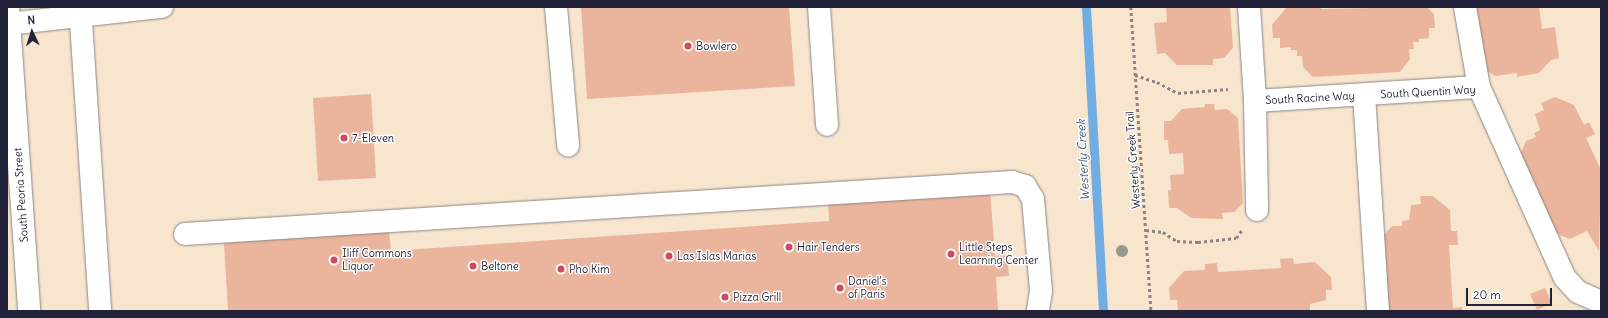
<!DOCTYPE html>
<meta charset="utf-8">
<style>
body{margin:0}
#map{position:relative;width:1608px;height:318px;overflow:hidden;background:#f7e5ce;font-family:Delius,sans-serif}
div>[style]{position:absolute}
.stream>*{height:9px;margin:-4.5px;padding:0 4.5px;transform-origin:4.5px;border-radius:4.5px;background:#71ade3}
.building>*{inset:0;background:#eab59c}
.path>*{height:2.5px;margin-top:-1.25px;transform-origin:0;background:repeating-linear-gradient(90deg,#8c8484 0 3px,transparent 0 6px)}
.roads{filter:drop-shadow(0 0 1px #8c8484) drop-shadow(0 0 1px #8c8484)}
.minor>*{height:22px;margin:-11px;padding:0 11px;transform-origin:11px;border-radius:11px;background:#fff}
.major>*{height:22px;margin:-11px;padding:0 11px;transform-origin:11px;border-radius:11px;background:#fff}
.trees>*{width:12px;height:12px;margin:-6px;border-radius:50%;background:#96998d}
.dots>*{width:11px;height:11px;translate:-50% -50%;box-sizing:border-box;border:2px solid #fff;border-radius:50%}
span{translate:-50% -50%;white-space:nowrap;text-align:center;line-height:1.15;-webkit-text-stroke:3px #fff;paint-order:stroke}
.poi-label{font-size:11px;color:#22223b}
.left{translate:0 -50%;text-align:left}
.street-label{font-size:11px;color:#22223b}
.water-label{font-size:12px;color:#425a7e;font-style:italic}
.frame{position:absolute;inset:0;border:8px solid #22223b;pointer-events:none}
.north{position:absolute;left:12px;top:12px;width:40px;height:40px;-webkit-text-stroke:3px #fff;paint-order:stroke;rotate:356deg;font-size:11px;font-weight:700;line-height:16px;text-align:center;color:#22223b}
.north::after{content:'';display:block;margin:auto;width:14px;height:18px;background:#22223b;clip-path:polygon(50% 0,100% 100%,50% 72%,0 100%)}
.scale{position:absolute;left:1466px;top:288px;width:86px;height:18px;box-sizing:border-box;border:2px solid #22223b;border-top:0;padding-left:5px;font-size:12px;line-height:14px;white-space:nowrap;color:#22223b;-webkit-text-stroke:3px #fff;paint-order:stroke}
</style>
<div id="map">
<div class="stream">
<i style="left:1086px;top:7px;width:304px;rotate:86.8deg"></i>
</div>
<div class="building">
<i style="clip-path:polygon(581px 7px,789px 7px,795px 86px,587px 99px)"></i>
<i style="clip-path:polygon(1166px 7px,1230px 7px,1233px 48px,1224px 58px,1213px 59px,1213px 65px,1177px 65px,1165px 53px,1157px 54px,1154px 23px,1167px 22px)"></i>
<i style="clip-path:polygon(1321px 7px,1321px 9px,1427px 7px,1434px 14px,1435px 28px,1429px 28px,1429px 38px,1419px 39px,1419px 42px,1413px 42px,1414px 49px,1409px 49px,1410px 59px,1400px 72px,1313px 77px,1303px 67px,1302px 56px,1297px 56px,1297px 50px,1291px 50px,1291px 47px,1280px 48px,1280px 38px,1273px 38px,1272px 25px,1286px 8px)"></i>
<i style="clip-path:polygon(1474px 7px,1539px 7px,1542px 29px,1555px 27px,1559px 58px,1551px 60px,1539px 73px,1517px 77px,1517px 73px,1495px 76px,1484px 69px)"></i>
<i style="clip-path:polygon(371px 94px,376px 178px,318px 181px,313px 98px)"></i>
<i style="clip-path:polygon(1555px 97px,1574px 105px,1584px 125px,1589px 122px,1595px 134px,1586px 138px,1601px 170px,1599px 251px,1587px 231px,1570px 239px,1557px 234px,1520px 155px,1526px 141px,1536px 137px,1534px 133px,1540px 130px,1535px 114px,1544px 110px,1541px 103px)"></i>
<i style="clip-path:polygon(1205px 104px,1214px 104px,1215px 110px,1227px 109px,1238px 118px,1243px 203px,1234px 212px,1222px 213px,1223px 219px,1191px 218px,1177px 208px,1169px 208px,1168px 190px,1171px 190px,1170px 175px,1184px 174px,1183px 153px,1169px 154px,1168px 140px,1164px 140px,1164px 121px,1171px 121px,1182px 109px,1205px 107px)"></i>
<i style="clip-path:polygon(990px 190px,995px 256px,1007px 255px,1009px 276px,996px 277px,998px 311px,228px 311px,224px 243px,389px 231px,391px 251px,829px 221px,828px 201px)"></i>
<i style="clip-path:polygon(1420px 196px,1433px 196px,1450px 210px,1451px 231px,1457px 231px,1458px 245px,1449px 245px,1453px 308px,1462px 307px,1462px 311px,1386px 311px,1382px 237px,1392px 226px,1402px 226px,1402px 221px,1409px 220px,1411px 205px,1421px 204px)"></i>
<i style="clip-path:polygon(1293px 258px,1294px 264px,1315px 262px,1331px 277px,1332px 290px,1326px 290px,1326px 300px,1310px 304px,1310px 311px,1178px 310px,1177px 300px,1170px 300px,1169px 288px,1184px 271px,1205px 270px,1205px 264px,1217px 263px,1218px 272px,1281px 268px,1280px 259px)"></i>
<i style="clip-path:polygon(1545px 288px,1552px 303px,1537px 310px,1530px 294px)"></i>
</div>
<div class="path">
<i style="left:1131px;top:7px;width:305px;rotate:86.2deg"></i>
<i style="left:1135px;top:75px;width:23px;rotate:18deg"></i>
<i style="left:1157px;top:82px;width:24px;rotate:28deg"></i>
<i style="left:1178px;top:93px;width:50px;rotate:-4.6deg"></i>
<i style="left:1146px;top:230px;width:17px;rotate:7deg"></i>
<i style="left:1163px;top:232px;width:17px;rotate:33deg"></i>
<i style="left:1177px;top:241px;width:21px;rotate:3deg"></i>
<i style="left:1198px;top:242px;width:38px;rotate:-6deg"></i>
<i style="left:1236px;top:238px;width:10px;rotate:-53deg"></i>
</div>
<div class="roads">
<div class="minor">
<i style="left:556px;top:7px;width:139px;rotate:85deg"></i>
<i style="left:819px;top:7px;width:118px;rotate:86.1deg"></i>
<i style="left:1249px;top:7px;width:94px;rotate:86.3deg"></i>
<i style="left:1255px;top:101px;width:224px;rotate:-3.6deg"></i>
<i style="left:1465px;top:7px;width:81px;rotate:80.1deg"></i>
<i style="left:1479px;top:87px;width:209px;rotate:65.8deg"></i>
<i style="left:1565px;top:278px;width:19px;rotate:47deg"></i>
<i style="left:1578px;top:292px;width:25px;rotate:23deg"></i>
<i style="left:7px;top:24px;width:156px;rotate:-6.3deg"></i>
<i style="left:1364px;top:95px;width:216px;rotate:86.3deg"></i>
<i style="left:1255px;top:101px;width:109px;rotate:88.9deg"></i>
<i style="left:185px;top:234px;width:829px;rotate:-3.6deg"></i>
<i style="left:1012px;top:182px;width:14px;rotate:17deg"></i>
<i style="left:1025px;top:186px;width:15px;rotate:58deg"></i>
<i style="left:1033px;top:199px;width:92px;rotate:85deg"></i>
<i style="left:1041px;top:291px;width:20px;rotate:99deg"></i>
</div>
<div class="major">
<i style="left:8px;top:7px;width:305px;rotate:86deg"></i>
<i style="left:80px;top:7px;width:305px;rotate:86.2deg"></i>
</div>
</div>
<div class="trees">
<i style="left:1122px;top:251px"></i>
</div>
<div class="dots">
<i style="left:688px;top:46px;background:#d1495b"></i>
<i style="left:344px;top:138px;background:#d1495b"></i>
<i style="left:789px;top:247px;background:#d1495b"></i>
<i style="left:951px;top:254px;background:#d1495b"></i>
<i style="left:669px;top:256px;background:#d1495b"></i>
<i style="left:334px;top:260px;background:#d1495b"></i>
<i style="left:473px;top:266px;background:#d1495b"></i>
<i style="left:561px;top:269px;background:#d1495b"></i>
<i style="left:840px;top:288px;background:#d1495b"></i>
<i style="left:725px;top:297px;background:#d1495b"></i>
</div>
<div class="poi-label">
<span class="left" style="left:696px;top:46px">Bowlero</span>
<span class="left" style="left:352px;top:138px">7-Eleven</span>
<span class="left" style="left:797px;top:247px">Hair Tenders</span>
<span class="left" style="left:959px;top:254px">Little Steps<br>Learning Center</span>
<span class="left" style="left:342px;top:260px">Iliff Commons<br>Liquor</span>
<span class="left" style="left:677px;top:256px">Las Islas Marias</span>
<span class="left" style="left:481px;top:266px">Beltone</span>
<span class="left" style="left:569px;top:269px">Pho Kim</span>
<span class="left" style="left:848px;top:288px">Daniel’s<br>of Paris</span>
<span class="left" style="left:733px;top:297px">Pizza Grill</span>
</div>
<div class="street-label">
<span style="left:1428px;top:92px;rotate:-3deg">South Quentin Way</span>
<span style="left:1310px;top:98px;rotate:-3deg">South Racine Way</span>
<span style="left:1133px;top:160px;rotate:-94deg">Westerly Creek Trail</span>
<span style="left:21px;top:195px;rotate:-94deg">South Peoria Street</span>
</div>
<div class="water-label">
<span style="left:1083px;top:160px;rotate:-93deg">Westerly Creek</span>
</div>
<div class="frame"></div>
<div class="north">N</div>
<div class="scale">20 m</div>
</div>
